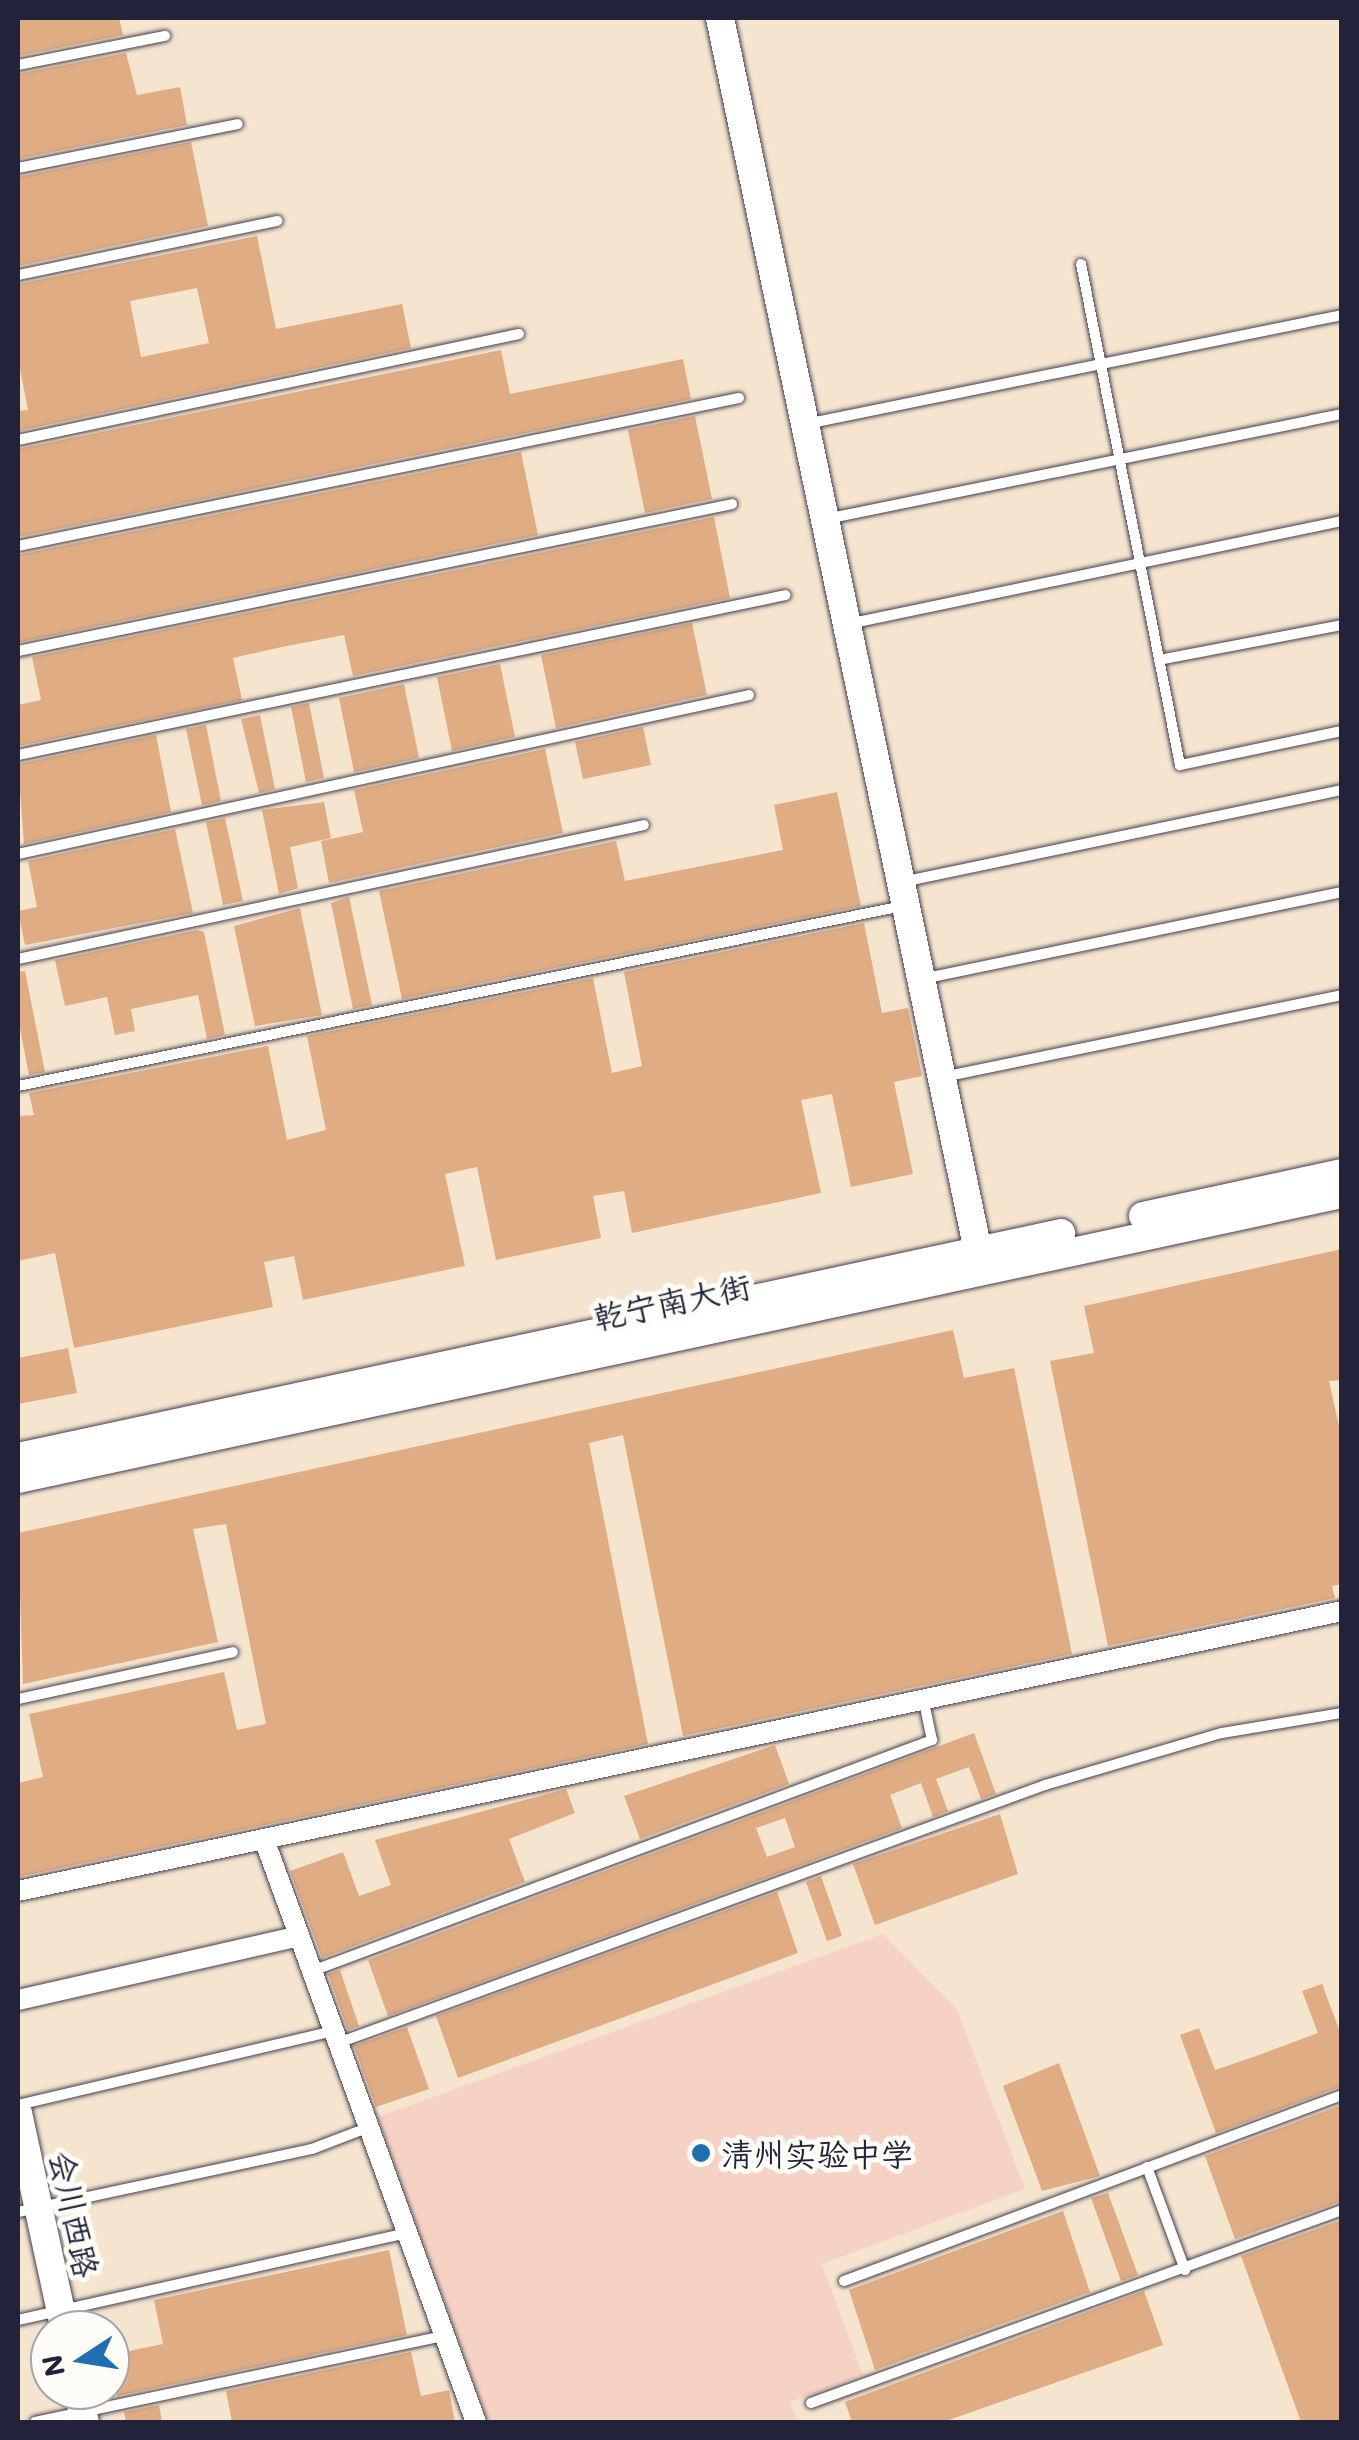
<!DOCTYPE html>
<meta charset="utf-8">
<style>
body{margin:0}
#map{position:relative;width:1359px;height:2440px;overflow:hidden;background:#f6e5ce;font-family:Mali,"LXGW WenKai TC",sans-serif}
div>[style]{position:absolute}
.built>*{inset:0;background:#f5d2c3}
.building>*{inset:0;background:#e0ac83}
.roads{filter:drop-shadow(0 0 2px #423f51) drop-shadow(0 0 2px #423f51)}
.lane>*{height:10px;margin:-5px;padding:0 5px;transform-origin:5px;border-radius:5px;background:#fff}
.street>*{height:20px;margin:-10px;padding:0 10px;transform-origin:10px;border-radius:10px;background:#fff}
.secondary>*{height:28px;margin:-14px;padding:0 14px;transform-origin:14px;border-radius:14px;background:#fff}
.dots>*{width:28px;height:28px;translate:-50% -50%;box-sizing:border-box;border:5px solid #fdfcf7;border-radius:50%}
span{translate:-50% -50%;white-space:nowrap;text-align:center;line-height:1.15;-webkit-text-stroke:10px #fdfcf7;paint-order:stroke}
.street-label{font-size:32px;color:#22223b}
.poi-label{font-size:32px;color:#22223b}
.left{translate:0 -50%;text-align:left}
.frame{position:absolute;inset:0;border:20px solid #22223b;pointer-events:none}
.north{position:absolute;left:30px;top:2310px;width:100px;height:100px;box-sizing:border-box;background:#fdfcf7;border:2px solid #a5a5ac;border-radius:50%;rotate:258deg;font-size:28px;font-weight:700;line-height:40px;text-align:center;color:#22223b}
.north::after{content:'';display:block;margin:auto;width:35px;height:45px;background:#1f6fb2;clip-path:polygon(50% 0,100% 100%,50% 72%,0 100%)}
</style>
<div id="map">
<div class="built">
<i style="clip-path:polygon(883px 1934px,957px 2009px,1025px 2189px,822px 2264px,863px 2375px,790px 2402px,797px 2422px,489px 2422px,378px 2117px)"></i>
</div>
<div class="building">
<i style="clip-path:polygon(18px 18px,119px 18px,123px 35px,18px 56px)"></i>
<i style="clip-path:polygon(126px 53px,137px 95px,180px 87px,187px 125px,18px 159px,18px 74px)"></i>
<i style="clip-path:polygon(191px 142px,208px 226px,18px 266px,18px 177px)"></i>
<i style="clip-path:polygon(evenodd,257px 236px,276px 329px,402px 304px,411px 348px,18px 431px,18px 411px,28px 410px,18px 358px,18px 284px,257px 236px,197px 288px,209px 343px,141px 357px,130px 301px,197px 288px)"></i>
<i style="clip-path:polygon(501px 350px,510px 394px,683px 359px,691px 399px,18px 537px,18px 449px)"></i>
<i style="clip-path:polygon(695px 416px,712px 499px,645px 513px,628px 430px)"></i>
<i style="clip-path:polygon(521px 452px,538px 535px,20px 642px,18px 555px)"></i>
<i style="clip-path:polygon(714px 517px,730px 598px,353px 676px,344px 635px,277px 648px,233px 658px,242px 700px,18px 746px,18px 705px,41px 700px,32px 657px)"></i>
<i style="clip-path:polygon(692px 623px,707px 695px,556px 728px,541px 655px)"></i>
<i style="clip-path:polygon(500px 664px,515px 737px,452px 751px,437px 677px)"></i>
<i style="clip-path:polygon(404px 684px,419px 758px,354px 772px,339px 698px)"></i>
<i style="clip-path:polygon(309px 703px,324px 778px,306px 782px,291px 707px)"></i>
<i style="clip-path:polygon(260px 715px,275px 789px,259px 793px,241px 719px)"></i>
<i style="clip-path:polygon(206px 725px,221px 801px,202px 805px,186px 729px)"></i>
<i style="clip-path:polygon(643px 727px,651px 765px,583px 779px,575px 742px)"></i>
<i style="clip-path:polygon(156px 735px,171px 812px,24px 844px,18px 764px)"></i>
<i style="clip-path:polygon(545px 749px,563px 833px,329px 883px,321px 841px,363px 832px,354px 790px)"></i>
<i style="clip-path:polygon(837px 792px,861px 906px,402px 999px,379px 891px,616px 841px,625px 881px,783px 850px,774px 805px)"></i>
<i style="clip-path:polygon(324px 802px,331px 838px,290px 847px,298px 888px,279px 894px,262px 810px)"></i>
<i style="clip-path:polygon(225px 818px,243px 901px,223px 905px,206px 822px)"></i>
<i style="clip-path:polygon(175px 829px,193px 913px,25px 945px,18px 911px,37px 907px,28px 861px)"></i>
<i style="clip-path:polygon(349px 897px,372px 1005px,353px 1009px,331px 903px)"></i>
<i style="clip-path:polygon(300px 908px,322px 1015px,255px 1026px,234px 926px)"></i>
<i style="clip-path:polygon(864px 923px,882px 1013px,908px 1008px,922px 1076px,894px 1082px,913px 1174px,851px 1187px,832px 1094px,801px 1100px,821px 1193px,632px 1233px,624px 1191px,593px 1196px,601px 1238px,496px 1260px,477px 1167px,445px 1174px,465px 1266px,303px 1300px,294px 1256px,264px 1262px,273px 1307px,74px 1348px,55px 1253px,18px 1261px,18px 1116px,34px 1115px,29px 1093px,268px 1046px,287px 1140px,326px 1130px,307px 1036px,593px 978px,612px 1073px,642px 1066px,624px 972px)"></i>
<i style="clip-path:polygon(197px 930px,204px 932px,225px 1035px,207px 1039px,198px 995px,131px 1009px,135px 1031px,115px 1035px,107px 997px,65px 1006px,55px 960px)"></i>
<i style="clip-path:polygon(25px 971px,45px 1072px,29px 1075px,18px 1018px,18px 972px)"></i>
<i style="clip-path:polygon(1342px 1249px,1342px 1380px,1329px 1381px,1342px 1440px,1342px 1584px,1332px 1586px,1335px 1598px,1108px 1646px,1050px 1361px,1094px 1353px,1084px 1306px)"></i>
<i style="clip-path:polygon(953px 1330px,964px 1378px,1014px 1368px,1072px 1654px,683px 1736px,623px 1435px,589px 1443px,648px 1744px,18px 1877px,18px 1783px,43px 1777px,29px 1714px,224px 1672px,237px 1730px,266px 1724px,226px 1524px,193px 1529px,218px 1642px,23px 1684px,18px 1533px)"></i>
<i style="clip-path:polygon(68px 1348px,77px 1393px,18px 1404px,18px 1358px)"></i>
<i style="clip-path:polygon(evenodd,974px 1733px,996px 1794px,981px 1799px,969px 1767px,936px 1779px,948px 1811px,933px 1817px,921px 1783px,890px 1795px,902px 1828px,388px 2016px,368px 1960px,974px 1733px,785px 1818px,795px 1847px,767px 1857px,756px 1828px,785px 1818px)"></i>
<i style="clip-path:polygon(775px 1745px,789px 1784px,640px 1839px,624px 1796px)"></i>
<i style="clip-path:polygon(566px 1789px,575px 1813px,509px 1839px,525px 1882px,322px 1958px,290px 1871px,343px 1852px,359px 1896px,391px 1885px,375px 1840px)"></i>
<i style="clip-path:polygon(1000px 1814px,1018px 1874px,875px 1925px,853px 1864px)"></i>
<i style="clip-path:polygon(821px 1876px,842px 1936px,827px 1941px,806px 1882px)"></i>
<i style="clip-path:polygon(777px 1892px,798px 1953px,458px 2078px,436px 2016px)"></i>
<i style="clip-path:polygon(340px 1970px,359px 2026px,348px 2030px,328px 1974px)"></i>
<i style="clip-path:polygon(1322px 1984px,1342px 2037px,1342px 2086px,1216px 2133px,1180px 2035px,1199px 2028px,1215px 2070px,1256px 2056px,1318px 2033px,1302px 1991px)"></i>
<i style="clip-path:polygon(407px 2027px,429px 2089px,376px 2107px,354px 2046px)"></i>
<i style="clip-path:polygon(1059px 2063px,1100px 2176px,1042px 2191px,1003px 2086px)"></i>
<i style="clip-path:polygon(1342px 2105px,1342px 2201px,1235px 2239px,1205px 2156px)"></i>
<i style="clip-path:polygon(1108px 2193px,1138px 2275px,1121px 2281px,1091px 2198px)"></i>
<i style="clip-path:polygon(1063px 2211px,1090px 2292px,875px 2370px,849px 2290px)"></i>
<i style="clip-path:polygon(1342px 2220px,1342px 2422px,1301px 2422px,1241px 2256px)"></i>
<i style="clip-path:polygon(389px 2250px,407px 2335px,117px 2396px,110px 2355px,163px 2344px,154px 2300px)"></i>
<i style="clip-path:polygon(1144px 2291px,1163px 2345px,943px 2422px,852px 2422px,845px 2402px)"></i>
<i style="clip-path:polygon(411px 2352px,421px 2396px,449px 2390px,455px 2422px,232px 2422px,226px 2391px)"></i>
<i style="clip-path:polygon(159px 2405px,162px 2422px,126px 2422px,124px 2412px)"></i>
</div>
<div class="roads">
<div class="lane">
<i style="left:18px;top:65px;width:150px;rotate:-11.2deg"></i>
<i style="left:18px;top:168px;width:224px;rotate:-11.3deg"></i>
<i style="left:1081px;top:264px;width:511px;rotate:78.82deg"></i>
<i style="left:1180px;top:765px;width:166px;rotate:-11.9deg"></i>
<i style="left:18px;top:275px;width:265px;rotate:-11.8deg"></i>
<i style="left:806px;top:424px;width:547px;rotate:-11.49deg"></i>
<i style="left:18px;top:440px;width:512px;rotate:-11.95deg"></i>
<i style="left:826px;top:519px;width:527px;rotate:-11.5deg"></i>
<i style="left:18px;top:546px;width:736px;rotate:-11.6deg"></i>
<i style="left:848px;top:624px;width:505px;rotate:-11.78deg"></i>
<i style="left:18px;top:651px;width:729px;rotate:-11.63deg"></i>
<i style="left:1159px;top:660px;width:186px;rotate:-10.8deg"></i>
<i style="left:18px;top:755px;width:784px;rotate:-11.77deg"></i>
<i style="left:18px;top:854px;width:748px;rotate:-12.27deg"></i>
<i style="left:902px;top:882px;width:450px;rotate:-11.8deg"></i>
<i style="left:18px;top:959px;width:640px;rotate:-12.08deg"></i>
<i style="left:922px;top:979px;width:429px;rotate:-11.7deg"></i>
<i style="left:943px;top:1077px;width:407px;rotate:-11.6deg"></i>
<i style="left:18px;top:1086px;width:903px;rotate:-11.5deg"></i>
<i style="left:18px;top:1699px;width:220px;rotate:-12.3deg"></i>
<i style="left:312px;top:1971px;width:662px;rotate:-20.43deg"></i>
<i style="left:932px;top:1740px;width:40px;rotate:-102deg"></i>
<i style="left:338px;top:2043px;width:753px;rotate:-20.05deg"></i>
<i style="left:1045px;top:1785px;width:184px;rotate:-16.4deg"></i>
<i style="left:1222px;top:1733px;width:122px;rotate:-9.5deg"></i>
<i style="left:18px;top:2105px;width:324px;rotate:-13.2deg"></i>
<i style="left:1147px;top:2167px;width:110px;rotate:69.7deg"></i>
<i style="left:18px;top:2212px;width:301px;rotate:-12.1deg"></i>
<i style="left:312px;top:2149px;width:59px;rotate:-20.9deg"></i>
<i style="left:844px;top:2281px;width:532px;rotate:-20.48deg"></i>
<i style="left:18px;top:2320px;width:398px;rotate:-12.6deg"></i>
<i style="left:811px;top:2403px;width:565px;rotate:-19.97deg"></i>
<i style="left:35px;top:2422px;width:418px;rotate:-11.9deg"></i>
</div>
<div class="street">
<i style="left:264px;top:1839px;width:620px;rotate:70.02deg"></i>
<i style="left:18px;top:1891px;width:1353px;rotate:-11.94deg"></i>
<i style="left:18px;top:2000px;width:288px;rotate:-12.8deg"></i>
</div>
<div class="secondary">
<i style="left:720px;top:18px;width:1260px;rotate:78.18deg"></i>
<i style="left:1143px;top:1216px;width:204px;rotate:-12.2deg"></i>
<i style="left:18px;top:1457px;width:1067px;rotate:-12.12deg"></i>
<i style="left:18px;top:1479px;width:1354px;rotate:-12.15deg"></i>
<i style="left:18px;top:2113px;width:222px;rotate:77.8deg"></i>
<i style="left:78px;top:2390px;width:33px;rotate:78deg"></i>
</div>
</div>
<div class="dots">
<i style="left:701px;top:2153px;background:#1f6fb2"></i>
</div>
<div class="street-label">
<span style="left:672px;top:1301px;rotate:-12deg">乾宁南大街</span>
<span style="left:75px;top:2214px;rotate:78deg">会川西路</span>
</div>
<div class="poi-label">
<span class="left" style="left:721px;top:2153px">清州实验中学</span>
</div>
<div class="frame"></div>
<div class="north">N</div>
</div>
